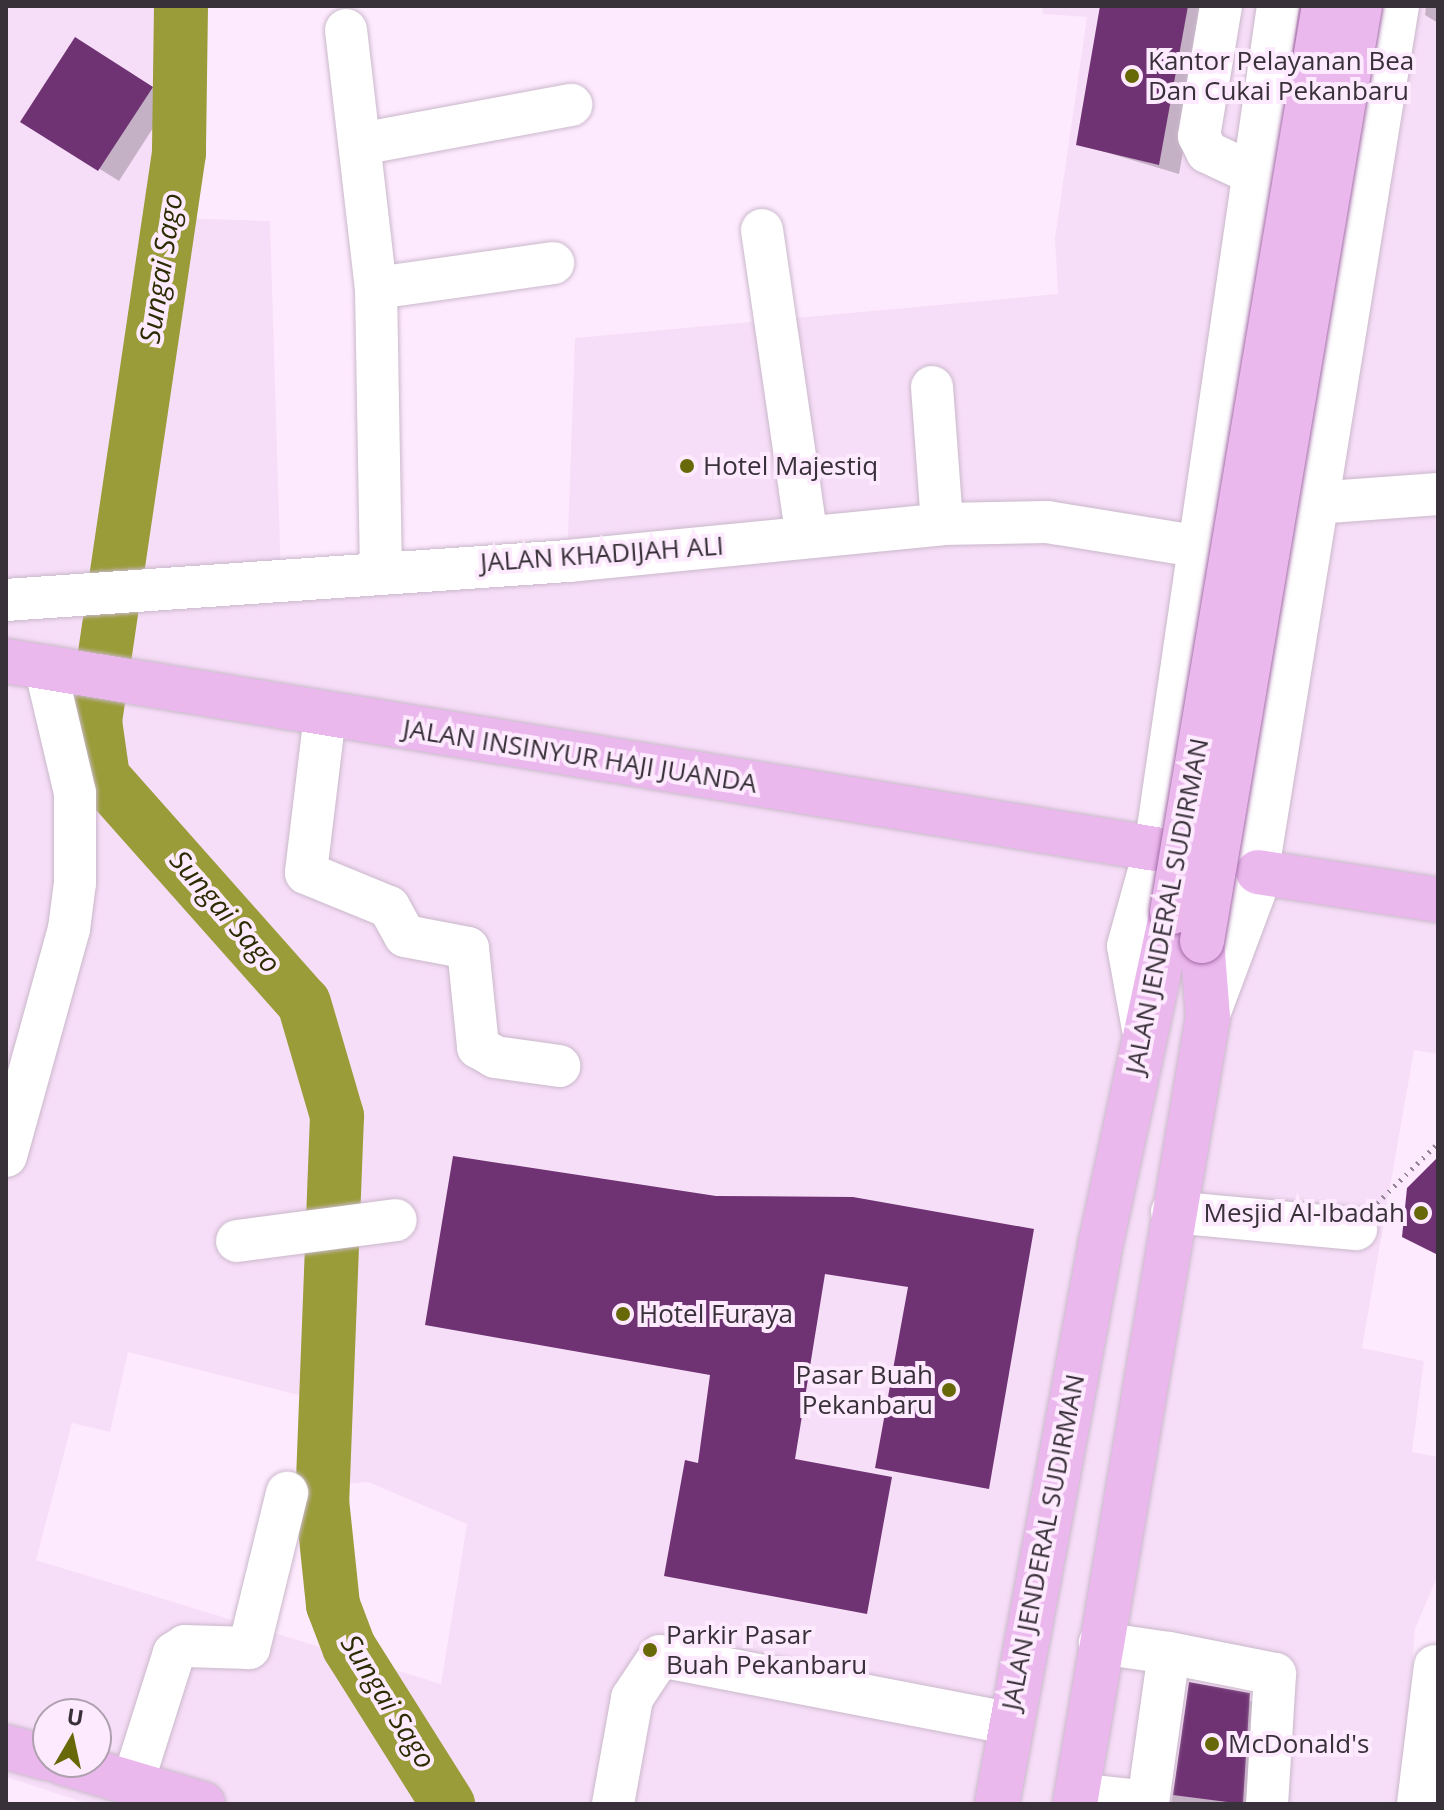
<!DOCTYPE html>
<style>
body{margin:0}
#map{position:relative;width:1444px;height:1810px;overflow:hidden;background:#feeafe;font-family:"Open Sans",sans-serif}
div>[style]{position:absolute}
.built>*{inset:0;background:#f7def8}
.shadow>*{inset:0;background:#0003}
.river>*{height:54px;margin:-27px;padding:0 27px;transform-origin:27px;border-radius:27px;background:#999c38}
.building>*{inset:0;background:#6f3373}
.path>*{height:5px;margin-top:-2.5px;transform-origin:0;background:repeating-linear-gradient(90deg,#948795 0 2px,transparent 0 8px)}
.roads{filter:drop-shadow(0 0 2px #cab8cb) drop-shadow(0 0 2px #cab8cb)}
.minor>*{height:42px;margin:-21px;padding:0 21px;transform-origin:21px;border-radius:21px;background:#fff}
.major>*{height:44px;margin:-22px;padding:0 22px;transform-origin:22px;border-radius:22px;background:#ebb8ee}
.bridges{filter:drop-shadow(0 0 2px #a36aa7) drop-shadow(0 0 2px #a36aa7)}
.major-bridge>*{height:44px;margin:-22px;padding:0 22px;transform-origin:22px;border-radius:22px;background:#ebb8ee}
.dots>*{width:22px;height:22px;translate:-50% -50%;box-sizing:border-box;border:4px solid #feeafe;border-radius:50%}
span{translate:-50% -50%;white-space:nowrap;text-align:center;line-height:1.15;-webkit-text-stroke:8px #feeafe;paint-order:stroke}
.poi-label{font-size:26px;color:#383139}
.left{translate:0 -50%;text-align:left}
.right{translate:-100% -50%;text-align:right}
.street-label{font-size:26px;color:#383139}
.water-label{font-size:28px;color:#2b2c01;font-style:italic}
.frame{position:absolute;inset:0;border:8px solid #383139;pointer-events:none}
.north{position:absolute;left:32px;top:1698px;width:80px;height:80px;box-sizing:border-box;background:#feeafe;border:2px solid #afa0af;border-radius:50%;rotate:9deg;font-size:22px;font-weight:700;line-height:32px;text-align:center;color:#383139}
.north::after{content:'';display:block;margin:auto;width:28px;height:36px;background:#676908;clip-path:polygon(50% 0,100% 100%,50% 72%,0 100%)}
</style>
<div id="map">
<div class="built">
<i style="clip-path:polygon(evenodd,6px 6px,179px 6px,186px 22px,169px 218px,270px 221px,281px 578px,567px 561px,575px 338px,1058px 294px,1055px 238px,1087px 17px,1043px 14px,1042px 6px,1438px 6px,1438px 1054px,1414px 1050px,1362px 1348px,1424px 1361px,1412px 1452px,1438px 1457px,1438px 1575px,1415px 1629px,1402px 1793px,1394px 1804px,89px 1804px,6px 1777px,6px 6px,128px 1352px,310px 1398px,310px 1487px,368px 1482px,467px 1524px,441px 1684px,36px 1560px,72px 1423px,110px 1432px,128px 1352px,6px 6px,48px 1714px,96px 1714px,96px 1762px,48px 1762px,48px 1714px)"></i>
</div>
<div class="shadow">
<i style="clip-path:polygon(1102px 6px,1210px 6px,1179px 174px,1078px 144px)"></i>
<i style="clip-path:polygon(1426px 6px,1438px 6px,1438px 23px,1425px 15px)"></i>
<i style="clip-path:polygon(96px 51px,171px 100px,119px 181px,23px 121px)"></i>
<i style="clip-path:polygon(1191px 1685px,1268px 1706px,1262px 1804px,1171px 1804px)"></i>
</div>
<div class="river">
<i style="left:181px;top:6px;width:147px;rotate:90.8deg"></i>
<i style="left:179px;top:153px;width:574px;rotate:98.41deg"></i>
<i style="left:95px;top:721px;width:57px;rotate:81.9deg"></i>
<i style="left:103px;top:777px;width:302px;rotate:48.4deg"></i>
<i style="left:304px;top:1003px;width:118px;rotate:73.7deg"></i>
<i style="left:337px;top:1116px;width:384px;rotate:92.2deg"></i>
<i style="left:322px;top:1500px;width:106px;rotate:84deg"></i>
<i style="left:333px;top:1605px;width:45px;rotate:69.1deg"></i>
<i style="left:349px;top:1647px;width:186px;rotate:57.8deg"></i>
</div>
<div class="building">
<i style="clip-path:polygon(1100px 6px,1188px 6px,1159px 165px,1076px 145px)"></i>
<i style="clip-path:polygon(75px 37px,153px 87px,98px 171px,20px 122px)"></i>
<i style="clip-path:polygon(453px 1156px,716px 1196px,853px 1197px,1034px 1229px,989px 1489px,875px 1468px,908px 1287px,825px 1274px,795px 1459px,892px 1477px,867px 1614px,664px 1576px,685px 1460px,698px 1463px,710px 1375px,425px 1325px)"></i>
<i style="clip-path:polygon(1438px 1157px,1438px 1255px,1402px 1237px,1407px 1188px)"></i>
<i style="clip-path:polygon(1189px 1682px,1250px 1693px,1243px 1804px,1173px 1795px)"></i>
</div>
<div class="path">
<i style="left:1377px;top:1203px;width:86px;rotate:-44.5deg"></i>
</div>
<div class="roads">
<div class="minor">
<i style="left:1221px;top:6px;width:132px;rotate:99.6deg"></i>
<i style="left:1199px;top:136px;width:18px;rotate:63deg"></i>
<i style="left:1207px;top:152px;width:52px;rotate:25.1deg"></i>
<i style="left:346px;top:30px;width:260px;rotate:83.4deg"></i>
<i style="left:376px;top:288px;width:281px;rotate:89deg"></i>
<i style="left:360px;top:144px;width:215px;rotate:-10.5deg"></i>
<i style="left:762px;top:230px;width:310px;rotate:81.7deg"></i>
<i style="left:376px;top:288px;width:179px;rotate:-8deg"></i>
<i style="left:932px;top:387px;width:137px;rotate:85.8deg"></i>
<i style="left:1315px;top:503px;width:123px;rotate:-4.2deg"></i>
<i style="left:6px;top:600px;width:563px;rotate:-3.97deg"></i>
<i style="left:568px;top:561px;width:376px;rotate:-5.6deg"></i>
<i style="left:942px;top:524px;width:105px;rotate:-1.1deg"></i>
<i style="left:1047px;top:522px;width:151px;rotate:9.2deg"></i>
<i style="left:325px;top:715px;width:159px;rotate:96.9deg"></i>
<i style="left:306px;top:873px;width:90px;rotate:22.3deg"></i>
<i style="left:389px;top:907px;width:33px;rotate:61deg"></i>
<i style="left:405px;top:936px;width:64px;rotate:10.8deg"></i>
<i style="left:468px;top:948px;width:100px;rotate:84.2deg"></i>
<i style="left:478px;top:1047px;width:20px;rotate:30deg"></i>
<i style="left:495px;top:1057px;width:65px;rotate:8deg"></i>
<i style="left:1208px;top:1017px;width:131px;rotate:-69.5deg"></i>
<i style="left:1254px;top:894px;width:900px;rotate:-80.79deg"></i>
<i style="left:1143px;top:1029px;width:84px;rotate:-100.2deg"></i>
<i style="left:1128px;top:946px;width:101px;rotate:-74.4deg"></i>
<i style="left:1155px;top:849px;width:852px;rotate:-81.7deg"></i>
<i style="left:6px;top:1156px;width:236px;rotate:-74.5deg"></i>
<i style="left:69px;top:929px;width:46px;rotate:-82.6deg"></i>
<i style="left:75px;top:883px;width:90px;rotate:-90deg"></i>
<i style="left:75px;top:793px;width:130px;rotate:-103.3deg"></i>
<i style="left:1172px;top:1212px;width:185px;rotate:5.3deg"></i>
<i style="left:237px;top:1241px;width:160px;rotate:-7.5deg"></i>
<i style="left:1169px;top:1653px;width:108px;rotate:11.2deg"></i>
<i style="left:1275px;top:1674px;width:130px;rotate:93.5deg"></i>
<i style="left:133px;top:1782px;width:135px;rotate:-72.4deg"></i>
<i style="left:174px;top:1653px;width:13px;rotate:-32deg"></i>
<i style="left:185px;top:1646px;width:64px;rotate:1.8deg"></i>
<i style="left:249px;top:1648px;width:160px;rotate:-76.2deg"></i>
<i style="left:1077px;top:1794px;width:71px;rotate:6.4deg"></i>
<i style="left:1148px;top:1802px;width:150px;rotate:-82deg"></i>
<i style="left:1169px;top:1653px;width:70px;rotate:-171.8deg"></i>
<i style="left:613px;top:1804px;width:108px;rotate:-79.8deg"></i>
<i style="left:632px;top:1698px;width:50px;rotate:-56.3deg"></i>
<i style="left:660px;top:1656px;width:354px;rotate:10.9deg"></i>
<i style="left:1418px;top:1804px;width:139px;rotate:-83deg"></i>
</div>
<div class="major">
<i style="left:6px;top:661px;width:1164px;rotate:9.29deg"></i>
<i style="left:1258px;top:872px;width:182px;rotate:8.8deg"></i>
<i style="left:6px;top:1747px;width:43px;rotate:14.7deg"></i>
<i style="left:61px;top:1762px;width:148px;rotate:16.5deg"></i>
<i style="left:997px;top:1804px;width:572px;rotate:-79.52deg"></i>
<i style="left:1101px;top:1242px;width:338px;rotate:-77.9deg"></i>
<i style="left:1075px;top:1804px;width:798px;rotate:-80.41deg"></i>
<i style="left:1208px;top:1017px;width:76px;rotate:-94.5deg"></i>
</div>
</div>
<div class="bridges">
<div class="major-bridge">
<i style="left:1172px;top:912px;width:919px;rotate:-80.48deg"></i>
<i style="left:1202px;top:941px;width:948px;rotate:-80.41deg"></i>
</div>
</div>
<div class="dots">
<i style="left:1132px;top:76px;background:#676908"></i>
<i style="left:687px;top:466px;background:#676908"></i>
<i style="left:1421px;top:1213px;background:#676908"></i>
<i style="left:623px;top:1314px;background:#676908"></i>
<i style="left:949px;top:1390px;background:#676908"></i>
<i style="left:650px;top:1650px;background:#676908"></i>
<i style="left:1212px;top:1744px;background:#676908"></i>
</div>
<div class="poi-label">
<span class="left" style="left:1148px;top:76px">Kantor Pelayanan Bea<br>Dan Cukai Pekanbaru</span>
<span class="left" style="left:703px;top:466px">Hotel Majestiq</span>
<span class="right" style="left:1405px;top:1213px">Mesjid Al-Ibadah</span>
<span class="left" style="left:639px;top:1314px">Hotel Furaya</span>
<span class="right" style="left:933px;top:1390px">Pasar Buah<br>Pekanbaru</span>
<span class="left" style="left:666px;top:1650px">Parkir Pasar<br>Buah Pekanbaru</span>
<span class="left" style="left:1228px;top:1744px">McDonald's</span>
</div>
<div class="street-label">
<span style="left:602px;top:554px;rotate:-4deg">JALAN KHADIJAH ALI</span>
<span style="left:580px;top:756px;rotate:9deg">JALAN INSINYUR HAJI JUANDA</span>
<span style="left:1167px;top:906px;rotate:-79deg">JALAN JENDERAL SUDIRMAN</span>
<span style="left:1043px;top:1542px;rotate:-79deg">JALAN JENDERAL SUDIRMAN</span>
</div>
<div class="water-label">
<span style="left:160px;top:268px;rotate:-81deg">Sungai Sago</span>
<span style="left:226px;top:911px;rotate:49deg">Sungai Sago</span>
<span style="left:389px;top:1701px;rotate:58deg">Sungai Sago</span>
</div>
<div class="frame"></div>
<div class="north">U</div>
</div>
